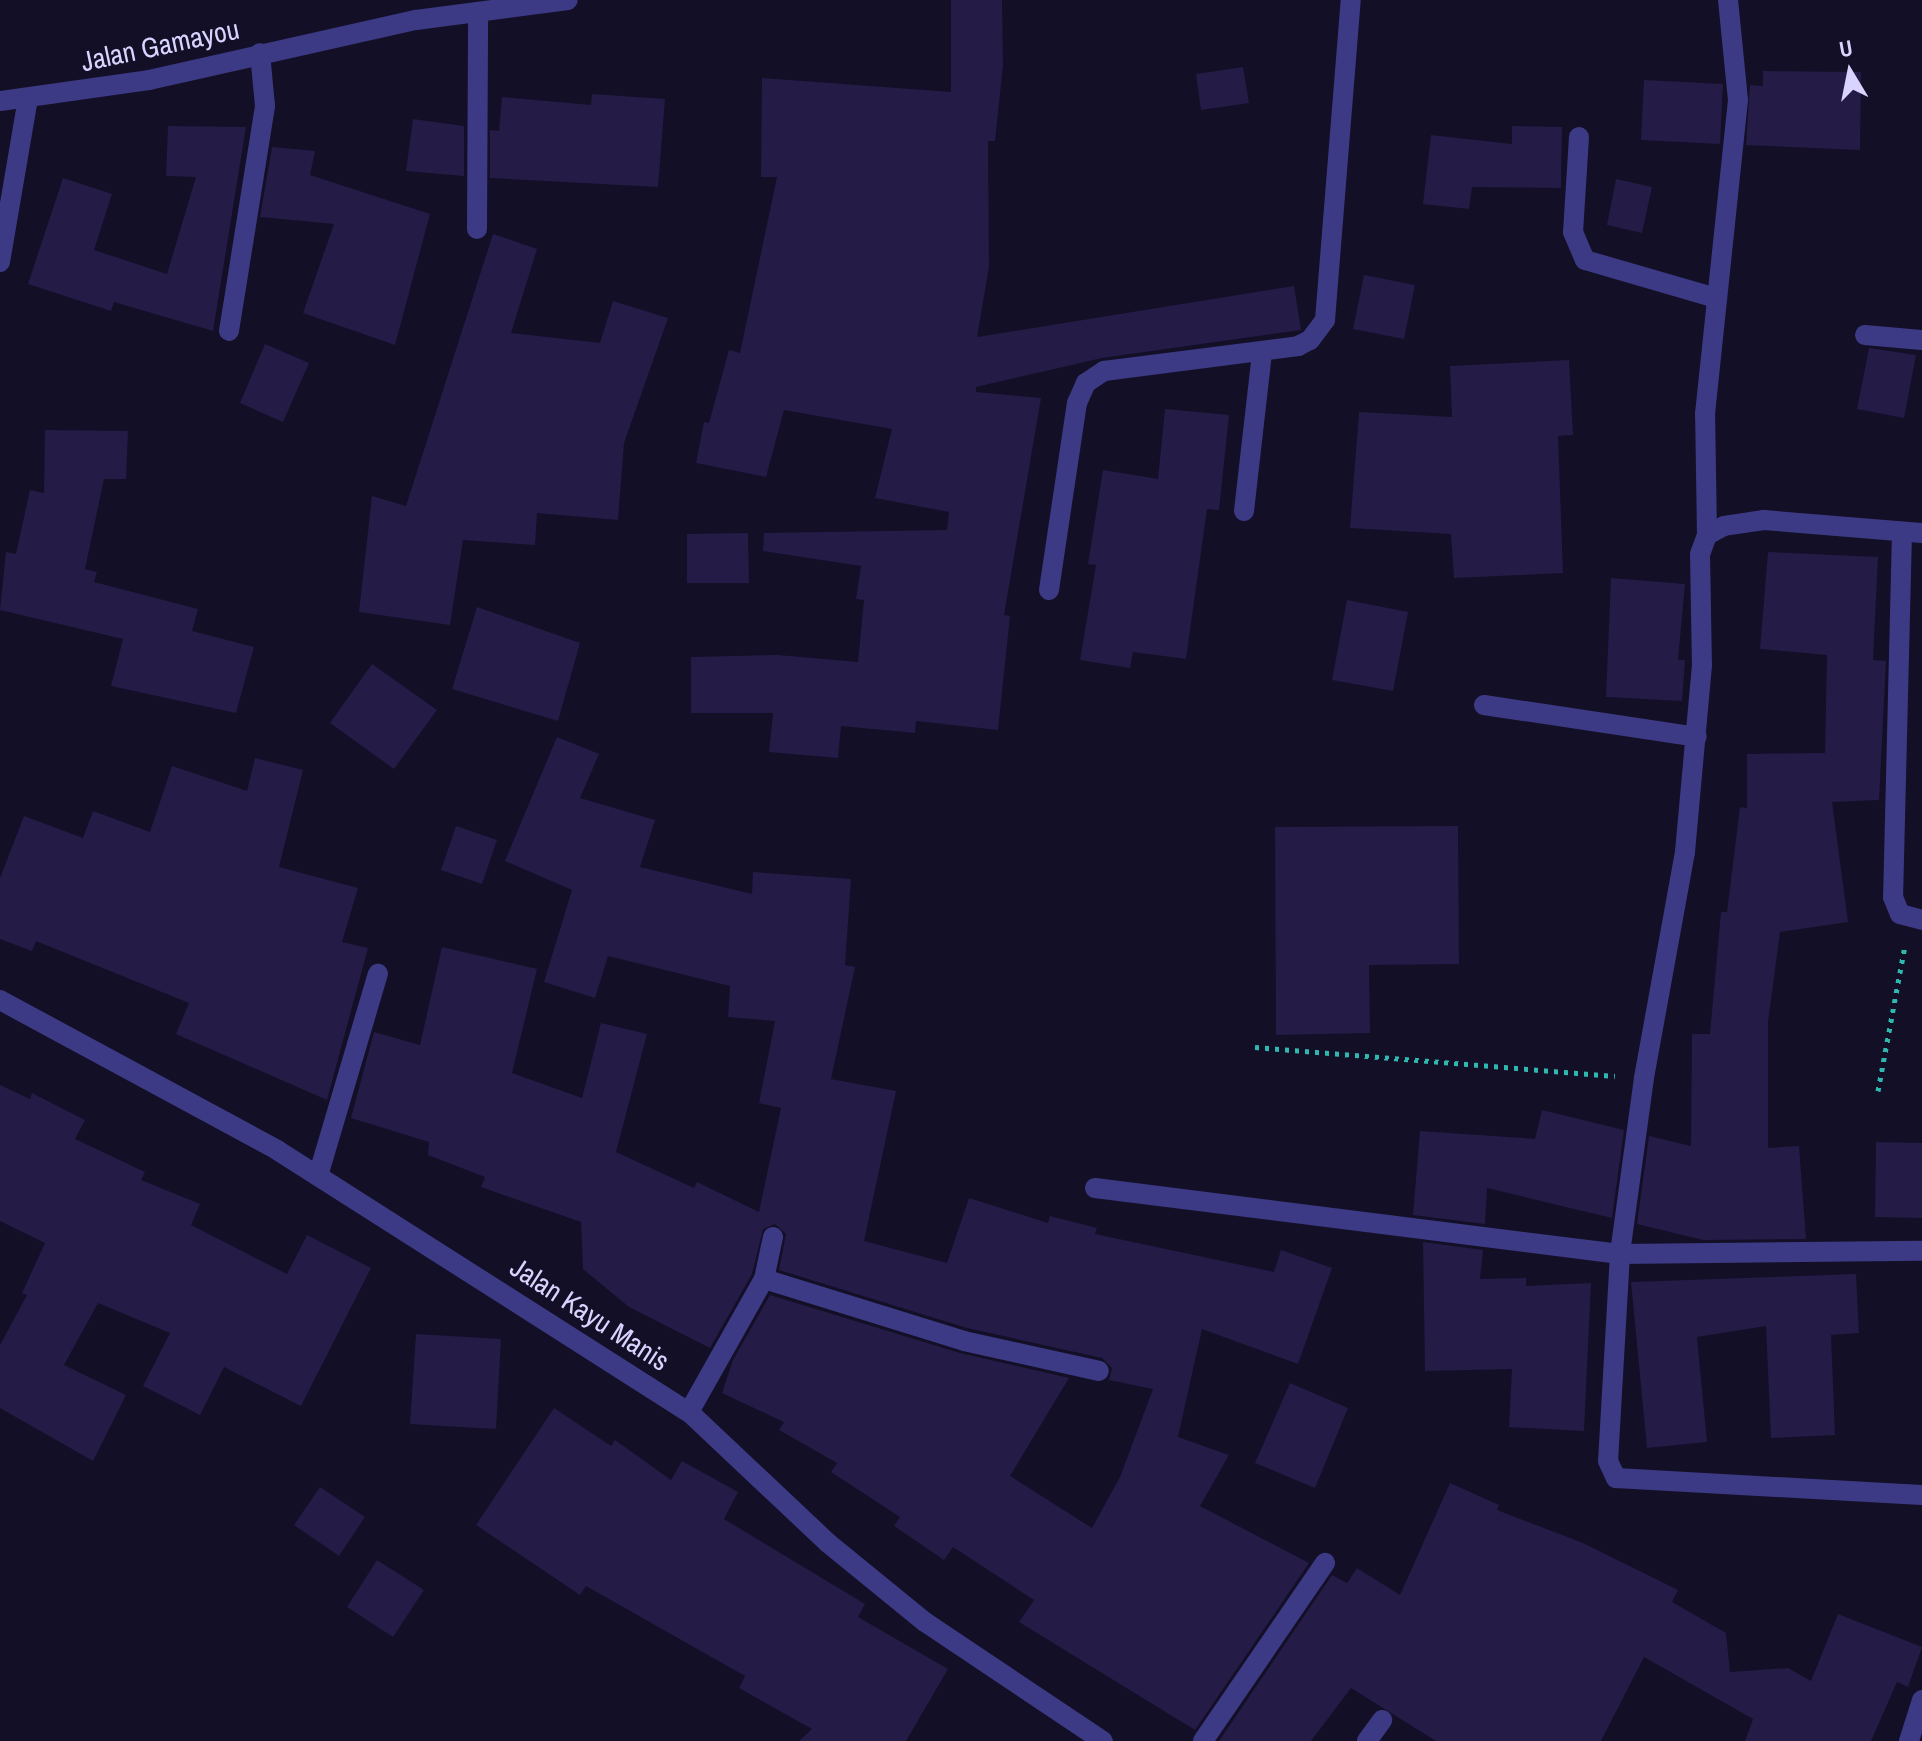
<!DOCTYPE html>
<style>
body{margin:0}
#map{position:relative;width:1922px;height:1741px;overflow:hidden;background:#130f26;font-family:"Archivo Narrow",sans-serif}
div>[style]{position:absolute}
.building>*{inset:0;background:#241b47}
.path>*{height:5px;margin-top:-2.5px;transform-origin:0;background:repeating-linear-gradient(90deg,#2fb8b0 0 4px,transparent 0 10px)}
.service>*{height:20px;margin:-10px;padding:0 10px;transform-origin:10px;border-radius:10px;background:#3d3a85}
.minor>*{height:20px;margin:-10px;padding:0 10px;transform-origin:10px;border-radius:10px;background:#3d3a85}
span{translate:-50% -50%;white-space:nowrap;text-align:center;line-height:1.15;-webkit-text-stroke:6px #130f26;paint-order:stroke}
.street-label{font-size:28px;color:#d9d4ff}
.north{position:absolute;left:1810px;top:32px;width:80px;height:80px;-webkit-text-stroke:6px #130f26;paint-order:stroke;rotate:350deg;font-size:22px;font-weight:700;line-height:32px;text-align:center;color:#d9d4ff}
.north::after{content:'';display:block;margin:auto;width:28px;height:36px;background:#d9d4ff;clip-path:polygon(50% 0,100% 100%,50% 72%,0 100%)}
</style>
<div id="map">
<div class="building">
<i style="clip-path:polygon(951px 0,1002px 0,1003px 65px,995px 141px,988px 141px,989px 267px,977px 337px,1294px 286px,1301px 330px,1102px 358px,976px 387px,976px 392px,1041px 398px,1004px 615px,1010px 616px,998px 730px,916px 721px,915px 733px,841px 726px,838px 758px,769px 752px,773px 713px,691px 713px,691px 657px,778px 655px,858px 662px,864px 600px,856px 599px,861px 566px,763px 551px,764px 533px,947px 530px,949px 512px,875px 498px,892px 429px,784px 410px,766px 477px,696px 463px,704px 422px,709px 423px,729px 350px,740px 353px,777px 177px,761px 177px,762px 78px,951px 92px)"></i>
<i style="clip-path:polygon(1243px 67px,1249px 103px,1201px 110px,1196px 74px)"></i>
<i style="clip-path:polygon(1763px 71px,1861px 72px,1860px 150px,1746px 145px,1750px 85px,1763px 86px)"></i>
<i style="clip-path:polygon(1644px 80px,1723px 84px,1720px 144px,1641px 140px)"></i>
<i style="clip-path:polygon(592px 94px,665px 99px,658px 187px,490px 178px,490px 130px,499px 131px,502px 97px,591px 105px)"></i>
<i style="clip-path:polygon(413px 119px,464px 126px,464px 176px,406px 171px)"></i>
<i style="clip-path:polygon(168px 126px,246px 127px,213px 331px,114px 302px,111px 311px,28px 284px,63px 178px,112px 194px,94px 250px,167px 274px,196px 177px,166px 176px)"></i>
<i style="clip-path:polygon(1512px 126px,1562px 127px,1561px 188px,1472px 187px,1469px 209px,1423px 204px,1431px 135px,1512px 144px)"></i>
<i style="clip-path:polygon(272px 147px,315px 151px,310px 175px,430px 214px,395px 345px,303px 313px,334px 224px,260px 217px)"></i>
<i style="clip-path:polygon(1616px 179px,1652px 187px,1642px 233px,1607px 225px)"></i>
<i style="clip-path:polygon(493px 234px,537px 249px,511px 333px,600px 343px,613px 301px,668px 318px,624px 443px,618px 520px,537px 513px,535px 545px,463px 540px,450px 625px,359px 612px,372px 496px,406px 506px)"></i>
<i style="clip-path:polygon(1364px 275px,1415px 285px,1404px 339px,1353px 329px)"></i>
<i style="clip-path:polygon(265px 344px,309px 363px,283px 422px,240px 403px)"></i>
<i style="clip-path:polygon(1869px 348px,1916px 355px,1904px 418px,1857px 409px)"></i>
<i style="clip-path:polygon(1569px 360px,1573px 435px,1558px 436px,1563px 573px,1454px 578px,1451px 534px,1350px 528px,1359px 412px,1452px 417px,1450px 366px)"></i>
<i style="clip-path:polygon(1165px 409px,1229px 415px,1219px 510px,1207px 509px,1186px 659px,1133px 652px,1130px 668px,1080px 660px,1096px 565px,1088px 564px,1103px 470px,1158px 479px)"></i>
<i style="clip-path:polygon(45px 430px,128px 431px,126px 479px,104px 479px,85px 569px,97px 572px,94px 582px,198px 609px,192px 631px,254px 647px,236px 713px,111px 686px,123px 639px,0 610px,6px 552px,16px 554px,30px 490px,44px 493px)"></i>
<i style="clip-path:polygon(748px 533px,749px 583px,687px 583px,687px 534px)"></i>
<i style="clip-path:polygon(1768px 552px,1878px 557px,1873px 660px,1886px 661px,1879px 800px,1832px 802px,1848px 922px,1780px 932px,1768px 1022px,1768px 1148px,1799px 1146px,1806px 1239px,1703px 1240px,1637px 1224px,1649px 1136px,1691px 1146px,1692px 1034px,1710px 1034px,1721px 912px,1727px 912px,1740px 807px,1747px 808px,1747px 754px,1825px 753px,1827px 655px,1760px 649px)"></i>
<i style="clip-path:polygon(1611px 578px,1685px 584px,1678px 660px,1685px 660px,1682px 701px,1606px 697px)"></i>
<i style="clip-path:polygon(1347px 600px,1408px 612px,1393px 691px,1332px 680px)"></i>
<i style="clip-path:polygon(477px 607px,580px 643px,558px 721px,452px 689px)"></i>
<i style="clip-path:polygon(372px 664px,437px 710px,394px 769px,330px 723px)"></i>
<i style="clip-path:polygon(557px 737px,599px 754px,580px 798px,655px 820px,640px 867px,752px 894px,753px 872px,851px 879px,845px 965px,855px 967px,831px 1079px,896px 1091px,864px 1241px,947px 1263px,969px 1198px,1048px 1223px,1050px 1216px,1097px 1228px,1095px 1234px,1274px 1272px,1281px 1250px,1332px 1268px,1298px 1364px,1202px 1329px,1178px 1437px,1229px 1455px,1200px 1506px,1309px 1563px,1195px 1730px,1019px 1622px,1034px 1600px,953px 1547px,944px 1560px,894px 1526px,900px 1517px,831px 1472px,837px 1463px,779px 1430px,784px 1422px,722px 1393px,733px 1360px,770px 1295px,960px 1353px,1069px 1378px,1010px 1476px,1092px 1528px,1120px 1477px,1153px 1389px,1109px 1380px,1112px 1368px,1102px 1358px,967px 1328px,779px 1270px,786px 1234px,775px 1224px,763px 1229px,752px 1274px,710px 1348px,629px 1307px,583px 1269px,581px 1222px,481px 1187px,485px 1177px,428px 1155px,429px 1142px,351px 1118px,374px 1032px,420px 1045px,442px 947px,537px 969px,512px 1073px,582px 1098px,601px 1023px,647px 1034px,616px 1152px,694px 1188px,697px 1182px,759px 1212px,781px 1108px,759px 1103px,775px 1021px,728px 1017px,730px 986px,608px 956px,595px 998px,544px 982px,572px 890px,505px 861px)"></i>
<i style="clip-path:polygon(255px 758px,303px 770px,279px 867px,358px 888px,342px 942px,368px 948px,327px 1100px,176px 1034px,189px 1003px,36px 941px,32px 951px,0 939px,0 878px,24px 816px,83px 838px,93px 811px,150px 832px,172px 766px,247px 791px)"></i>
<i style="clip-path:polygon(456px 826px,497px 840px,482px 884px,441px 870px)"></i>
<i style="clip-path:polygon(1458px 826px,1459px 964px,1369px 965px,1370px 1033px,1276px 1035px,1275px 827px)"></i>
<i style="clip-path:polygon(0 1085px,30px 1099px,32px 1093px,85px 1120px,75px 1139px,145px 1172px,141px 1180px,200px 1204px,191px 1225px,287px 1274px,307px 1235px,371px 1268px,301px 1406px,224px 1367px,200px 1415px,143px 1386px,170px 1333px,98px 1303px,64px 1365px,126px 1395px,93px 1461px,0 1408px,0 1345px,27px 1295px,22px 1293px,45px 1243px,0 1221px)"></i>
<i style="clip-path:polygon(1542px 1110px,1624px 1130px,1612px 1218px,1487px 1188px,1485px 1224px,1413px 1215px,1420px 1131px,1535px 1139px)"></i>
<i style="clip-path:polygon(1876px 1142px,1922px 1143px,1922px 1218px,1875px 1217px)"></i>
<i style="clip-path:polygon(1423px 1242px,1483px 1250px,1480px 1279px,1526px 1278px,1526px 1286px,1591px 1283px,1584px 1431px,1509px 1427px,1512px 1369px,1425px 1371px)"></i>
<i style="clip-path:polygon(1856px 1274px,1859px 1333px,1831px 1335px,1835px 1435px,1771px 1438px,1766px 1326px,1697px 1337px,1707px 1442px,1647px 1448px,1631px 1282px)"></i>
<i style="clip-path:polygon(416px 1334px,501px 1339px,496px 1429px,410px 1424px)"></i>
<i style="clip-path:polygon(1290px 1383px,1348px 1408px,1315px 1488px,1255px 1463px)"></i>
<i style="clip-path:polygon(554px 1408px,611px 1446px,615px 1440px,671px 1480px,682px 1461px,738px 1492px,724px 1519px,865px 1604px,858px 1617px,948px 1669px,906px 1741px,799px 1741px,812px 1729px,739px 1688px,745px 1676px,586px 1586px,580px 1595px,476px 1525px)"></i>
<i style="clip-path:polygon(1450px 1483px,1499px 1505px,1497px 1510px,1583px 1543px,1678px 1590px,1672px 1602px,1726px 1633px,1730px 1672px,1788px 1668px,1811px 1681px,1838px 1614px,1922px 1647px,1908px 1687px,1897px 1682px,1871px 1741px,1745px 1741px,1753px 1719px,1644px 1657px,1601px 1741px,1436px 1741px,1351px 1688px,1311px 1741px,1219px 1741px,1332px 1575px,1347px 1583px,1357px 1568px,1400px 1595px)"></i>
<i style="clip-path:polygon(320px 1487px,365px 1517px,339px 1556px,294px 1525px)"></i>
<i style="clip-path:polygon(377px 1560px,424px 1590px,393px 1637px,347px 1607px)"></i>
</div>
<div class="path">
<i style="left:1255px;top:1047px;width:361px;rotate:4.6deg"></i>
<i style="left:1878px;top:1091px;width:148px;rotate:-79.5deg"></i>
</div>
<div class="service">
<i style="left:477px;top:229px;width:217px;rotate:-89.7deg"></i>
</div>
<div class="minor">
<i style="left:0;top:101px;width:150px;rotate:-8deg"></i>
<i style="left:149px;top:80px;width:274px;rotate:-12.7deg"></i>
<i style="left:416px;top:20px;width:153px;rotate:-7.5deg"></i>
<i style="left:1579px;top:137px;width:95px;rotate:93.6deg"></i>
<i style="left:1573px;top:232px;width:30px;rotate:67deg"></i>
<i style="left:1585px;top:260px;width:136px;rotate:16.2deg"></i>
<i style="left:0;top:262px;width:165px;rotate:-80.3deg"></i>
<i style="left:229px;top:331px;width:228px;rotate:-80.9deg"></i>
<i style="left:265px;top:106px;width:53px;rotate:-95.4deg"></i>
<i style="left:1865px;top:335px;width:57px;rotate:5deg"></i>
<i style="left:1244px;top:511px;width:160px;rotate:-83.5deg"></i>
<i style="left:1902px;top:532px;width:365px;rotate:91.4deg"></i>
<i style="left:1893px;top:897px;width:18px;rotate:68deg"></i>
<i style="left:1900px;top:914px;width:23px;rotate:15deg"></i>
<i style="left:1922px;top:533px;width:159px;rotate:-175.3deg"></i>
<i style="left:1764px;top:520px;width:40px;rotate:171.5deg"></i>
<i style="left:1724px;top:526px;width:19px;rotate:152deg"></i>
<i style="left:1707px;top:535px;width:20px;rotate:110deg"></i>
<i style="left:1700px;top:554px;width:111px;rotate:89deg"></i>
<i style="left:1702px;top:665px;width:188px;rotate:95.2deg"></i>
<i style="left:1685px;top:852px;width:230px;rotate:100.3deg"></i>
<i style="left:1644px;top:1078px;width:178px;rotate:97.8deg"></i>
<i style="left:1620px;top:1254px;width:302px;rotate:-0.6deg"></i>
<i style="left:1707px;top:535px;width:121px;rotate:-90.9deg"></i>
<i style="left:1705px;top:414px;width:316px;rotate:-84deg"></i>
<i style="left:1738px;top:100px;width:100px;rotate:-95.7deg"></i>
<i style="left:1049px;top:590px;width:189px;rotate:-81.5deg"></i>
<i style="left:1077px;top:403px;width:22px;rotate:-66deg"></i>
<i style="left:1086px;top:383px;width:22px;rotate:-34deg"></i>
<i style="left:1104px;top:371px;width:196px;rotate:-7.3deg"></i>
<i style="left:1298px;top:346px;width:13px;rotate:-27deg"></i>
<i style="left:1310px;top:340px;width:25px;rotate:-53deg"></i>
<i style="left:1325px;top:320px;width:321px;rotate:-85.4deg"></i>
<i style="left:1484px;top:705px;width:215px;rotate:8.5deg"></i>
<i style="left:0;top:1000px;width:315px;rotate:28.4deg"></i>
<i style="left:277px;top:1150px;width:488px;rotate:32.5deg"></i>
<i style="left:689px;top:1412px;width:191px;rotate:43.3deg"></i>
<i style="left:828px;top:1543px;width:125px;rotate:39.2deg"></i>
<i style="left:925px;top:1622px;width:214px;rotate:33.8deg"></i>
<i style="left:318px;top:1176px;width:211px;rotate:-73.5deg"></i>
<i style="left:1095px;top:1188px;width:529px;rotate:7.17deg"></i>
<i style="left:1620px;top:1254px;width:207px;rotate:93.3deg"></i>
<i style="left:1608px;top:1461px;width:19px;rotate:65deg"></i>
<i style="left:1616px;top:1478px;width:306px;rotate:3.2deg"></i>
<i style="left:764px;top:1279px;width:209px;rotate:17.2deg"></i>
<i style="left:964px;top:1341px;width:138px;rotate:12.5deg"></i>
<i style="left:689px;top:1412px;width:153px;rotate:-60.6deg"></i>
<i style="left:764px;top:1279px;width:43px;rotate:-77.9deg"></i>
<i style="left:1203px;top:1741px;width:216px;rotate:-55.6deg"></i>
<i style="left:1367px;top:1741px;width:26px;rotate:-54deg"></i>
<i style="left:1909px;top:1741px;width:43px;rotate:-72.4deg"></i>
</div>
<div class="street-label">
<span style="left:160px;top:45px;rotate:-12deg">Jalan Gamayou</span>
<span style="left:590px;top:1314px;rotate:33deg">Jalan Kayu Manis</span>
</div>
<div class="north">U</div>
</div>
